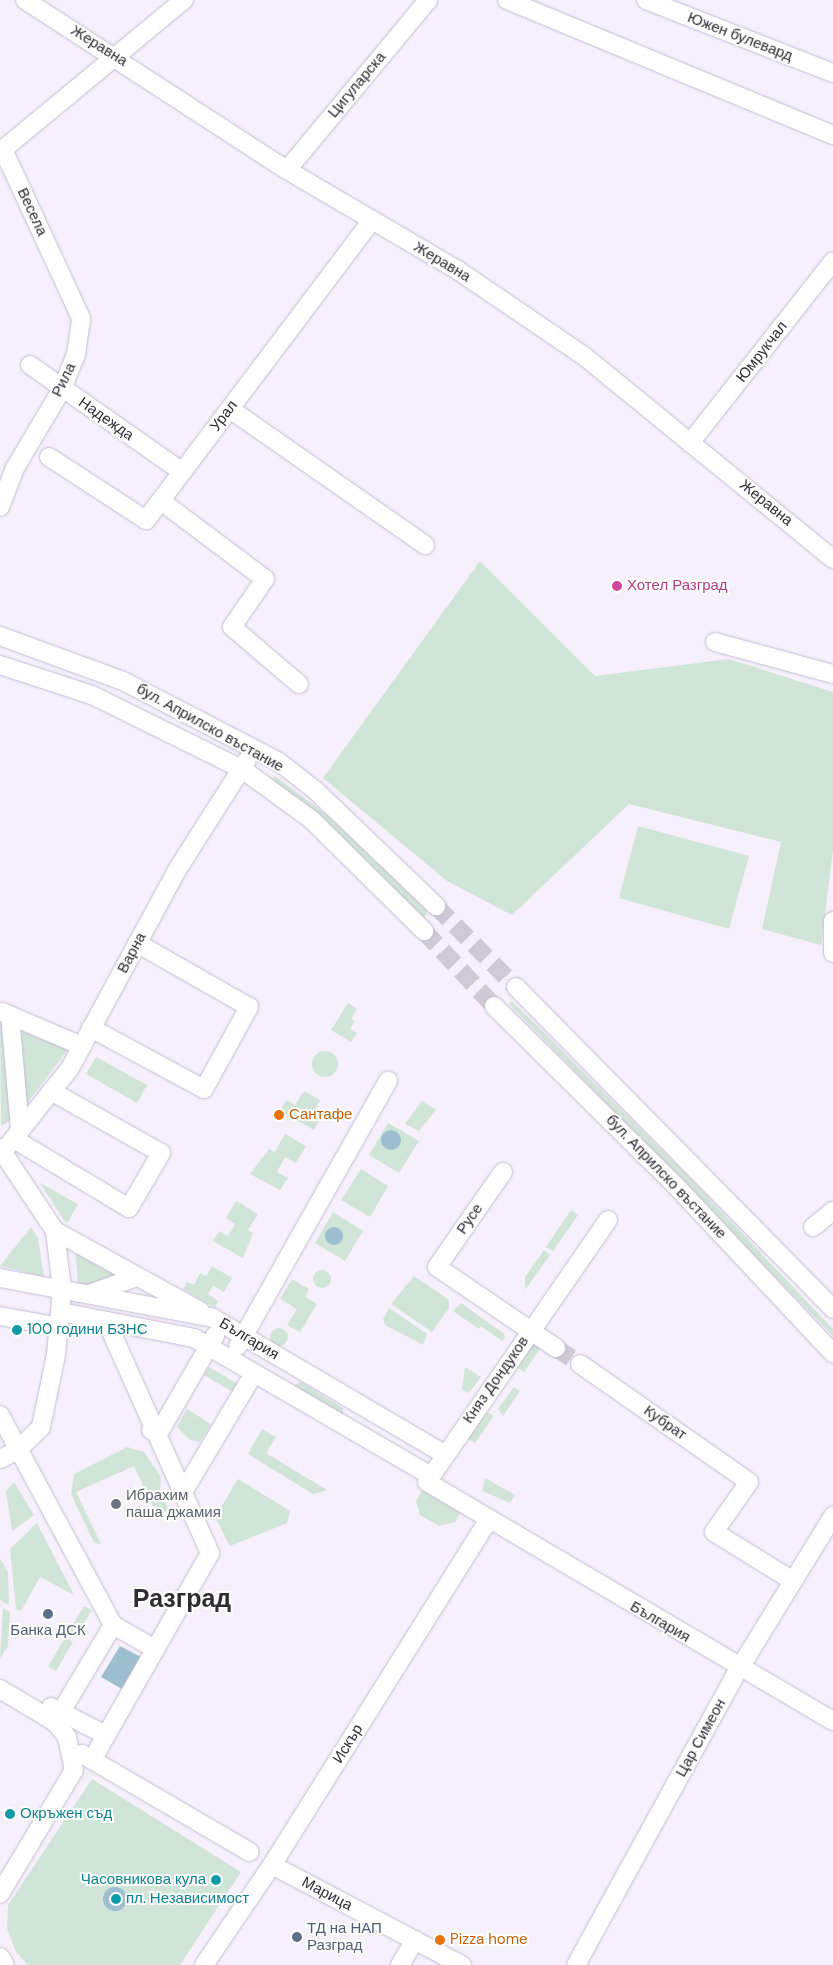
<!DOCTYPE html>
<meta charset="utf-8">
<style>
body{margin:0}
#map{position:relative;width:833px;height:1965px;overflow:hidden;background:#f5f0fb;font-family:"DM Sans",sans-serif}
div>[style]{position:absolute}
.green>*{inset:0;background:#d0e5d8}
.round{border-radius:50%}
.water>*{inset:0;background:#9dbece}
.minor-tunnel>*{height:18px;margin-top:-9px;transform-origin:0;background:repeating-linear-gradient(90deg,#cec9d4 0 18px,transparent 0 27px)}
.roads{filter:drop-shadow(0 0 1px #c5b9d5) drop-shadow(0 0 1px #c5b9d5)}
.minor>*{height:18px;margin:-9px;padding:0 9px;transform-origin:9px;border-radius:9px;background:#fff}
.dots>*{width:14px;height:14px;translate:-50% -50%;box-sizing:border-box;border:2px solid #fff;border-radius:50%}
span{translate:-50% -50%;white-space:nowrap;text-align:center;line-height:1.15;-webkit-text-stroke:4px #fff;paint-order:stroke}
.street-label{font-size:15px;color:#302b36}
.hotel-label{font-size:15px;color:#b23c85}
.left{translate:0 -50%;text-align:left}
.food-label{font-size:15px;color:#c56008}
.culture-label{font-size:15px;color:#0d838f}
.right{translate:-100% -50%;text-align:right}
.worship-label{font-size:15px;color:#5b616d}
.service-label{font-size:15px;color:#4e5e75}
.town-label{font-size:25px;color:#302b36;font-weight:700}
</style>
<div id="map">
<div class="green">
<i style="clip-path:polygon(480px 561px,595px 676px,729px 659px,833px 692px,833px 850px,821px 945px,762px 929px,781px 842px,629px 804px,512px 915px,447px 881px,323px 778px)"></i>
<i style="clip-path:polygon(275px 776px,331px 818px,428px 910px,424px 919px,270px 782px)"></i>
<i style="clip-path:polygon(638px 826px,749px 856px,729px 929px,619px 898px)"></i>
<i style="clip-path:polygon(512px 1001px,683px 1171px,833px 1329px,833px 1336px,509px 1004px)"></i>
<i style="clip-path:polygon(348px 1003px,357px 1009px,351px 1019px,355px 1021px,350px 1029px,357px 1033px,351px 1042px,331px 1030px)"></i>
<i style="clip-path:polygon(0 1015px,7px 1018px,15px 1118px,1px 1126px)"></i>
<i style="clip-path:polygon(15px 1019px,72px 1044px,22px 1110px)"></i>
<i class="round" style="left:312px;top:1051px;width:26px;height:26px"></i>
<i style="clip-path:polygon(96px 1057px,147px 1085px,137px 1103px,86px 1074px)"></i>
<i style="clip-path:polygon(304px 1091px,320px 1100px,312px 1115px,320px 1119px,314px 1130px,280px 1111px,286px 1100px,295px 1105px)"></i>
<i style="clip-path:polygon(422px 1101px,436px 1110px,419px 1131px,405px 1124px)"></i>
<i style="clip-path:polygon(388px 1123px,419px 1141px,399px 1173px,369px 1155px)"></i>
<i style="clip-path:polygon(285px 1134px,306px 1146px,296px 1163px,285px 1157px,277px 1172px,288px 1178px,280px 1190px,250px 1174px,269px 1149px,275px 1152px)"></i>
<i style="clip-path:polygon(361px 1169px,388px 1186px,370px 1217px,341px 1200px)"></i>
<i style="clip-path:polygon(40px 1183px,78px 1204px,68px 1222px,65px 1222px)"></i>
<i style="clip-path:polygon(236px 1201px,258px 1214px,248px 1230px,253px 1233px,243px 1258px,213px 1241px,219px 1231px,228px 1236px,235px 1224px,226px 1218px)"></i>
<i style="clip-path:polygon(571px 1210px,578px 1215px,553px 1251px,546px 1247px)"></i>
<i style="clip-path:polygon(333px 1212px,363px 1231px,345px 1261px,315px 1243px)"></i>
<i style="clip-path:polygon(31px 1227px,38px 1238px,44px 1277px,0 1266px)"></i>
<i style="clip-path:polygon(75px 1248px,128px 1276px,96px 1287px,78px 1283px)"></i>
<i style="clip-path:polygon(544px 1250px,550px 1255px,525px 1290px,525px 1277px)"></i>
<i style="clip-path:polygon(212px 1266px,232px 1278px,224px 1292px,213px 1286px,208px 1294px,218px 1301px,215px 1308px,183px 1289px,187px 1282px,194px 1285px,200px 1273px,206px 1276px)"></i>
<i class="round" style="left:313px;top:1270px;width:18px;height:18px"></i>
<i style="clip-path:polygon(414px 1276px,449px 1300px,449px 1308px,432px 1332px,391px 1304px)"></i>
<i style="clip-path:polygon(292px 1279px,309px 1289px,305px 1297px,317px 1304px,300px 1332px,287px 1325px,297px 1309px,280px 1299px)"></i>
<i style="clip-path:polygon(461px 1303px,503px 1333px,505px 1338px,502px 1341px,481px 1326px,479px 1329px,453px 1311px)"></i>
<i style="clip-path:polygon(389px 1308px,427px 1334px,423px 1345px,385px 1325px,383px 1319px)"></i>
<i class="round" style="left:270px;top:1328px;width:18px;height:18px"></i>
<i style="clip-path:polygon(534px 1340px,542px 1346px,524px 1372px,515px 1366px)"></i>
<i style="clip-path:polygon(209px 1367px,238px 1384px,233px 1392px,204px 1375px)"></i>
<i style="clip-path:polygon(465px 1367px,481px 1377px,469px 1393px,462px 1390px)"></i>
<i style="clip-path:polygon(301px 1382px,343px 1408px,343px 1415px,337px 1417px,295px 1392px,294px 1385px)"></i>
<i style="clip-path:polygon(514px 1387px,520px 1391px,503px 1416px,498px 1409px)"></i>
<i style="clip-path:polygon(187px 1409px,211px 1424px,200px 1442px,190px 1440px,177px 1427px)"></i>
<i style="clip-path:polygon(485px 1411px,494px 1416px,475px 1443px,466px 1438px)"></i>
<i style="clip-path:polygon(262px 1429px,276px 1437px,266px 1453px,327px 1490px,313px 1494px,248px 1454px)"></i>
<i style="clip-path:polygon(127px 1447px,144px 1452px,161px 1477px,160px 1491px,169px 1510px,162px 1513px,153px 1506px,134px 1466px,76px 1492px,101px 1544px,94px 1543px,71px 1494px,74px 1474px)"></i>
<i style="clip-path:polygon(485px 1478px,515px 1495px,510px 1503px,482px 1491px)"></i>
<i style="clip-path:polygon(238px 1479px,290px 1511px,287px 1523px,230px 1546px,215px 1517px)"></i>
<i style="clip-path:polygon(14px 1482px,34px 1515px,12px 1531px,6px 1491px)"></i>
<i style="clip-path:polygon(423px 1490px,461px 1512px,455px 1522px,439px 1526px,420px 1515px,416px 1501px)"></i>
<i style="clip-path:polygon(37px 1523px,74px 1595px,40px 1577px,21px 1611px,16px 1609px,10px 1549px)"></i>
<i style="clip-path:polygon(0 1558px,8px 1572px,9px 1605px,0 1600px)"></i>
<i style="clip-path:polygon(84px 1606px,92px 1610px,75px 1638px,67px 1633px)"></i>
<i style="clip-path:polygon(3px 1608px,10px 1612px,8px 1646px,0 1659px)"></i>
<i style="clip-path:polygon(65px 1637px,73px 1642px,56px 1671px,48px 1667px)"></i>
<i style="clip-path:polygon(92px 1779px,241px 1872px,180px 1965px,28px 1965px,16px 1952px,7px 1929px,8px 1905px)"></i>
</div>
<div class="water">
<i class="round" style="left:381px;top:1130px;width:20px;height:20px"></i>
<i class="round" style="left:325px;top:1227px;width:18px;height:18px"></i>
<i style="clip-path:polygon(120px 1646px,141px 1657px,122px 1689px,101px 1677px)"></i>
<i class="round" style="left:103px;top:1887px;width:24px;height:24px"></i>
</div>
<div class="minor-tunnel">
<i style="left:436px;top:906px;width:114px;rotate:45.4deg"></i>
<i style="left:424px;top:931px;width:103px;rotate:47deg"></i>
<i style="left:556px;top:1348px;width:29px;rotate:34deg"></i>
</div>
<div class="roads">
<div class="minor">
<i style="left:25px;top:0;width:312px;rotate:33deg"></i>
<i style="left:287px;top:170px;width:199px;rotate:30.4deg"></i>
<i style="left:459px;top:271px;width:151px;rotate:34.2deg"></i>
<i style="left:584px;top:356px;width:321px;rotate:39.2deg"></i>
<i style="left:507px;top:0;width:353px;rotate:22.5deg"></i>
<i style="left:646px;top:0;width:201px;rotate:21.3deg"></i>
<i style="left:0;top:152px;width:239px;rotate:-39.6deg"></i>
<i style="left:287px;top:170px;width:221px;rotate:-50.3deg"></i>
<i style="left:30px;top:365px;width:186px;rotate:35.1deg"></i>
<i style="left:230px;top:409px;width:238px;rotate:34.9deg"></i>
<i style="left:690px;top:443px;width:231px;rotate:-51.8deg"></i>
<i style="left:49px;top:457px;width:116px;rotate:33deg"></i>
<i style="left:146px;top:520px;width:376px;rotate:-53deg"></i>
<i style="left:161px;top:501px;width:130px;rotate:36.9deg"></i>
<i style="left:265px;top:579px;width:58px;rotate:124.5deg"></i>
<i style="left:232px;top:627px;width:88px;rotate:40.4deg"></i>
<i style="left:0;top:507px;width:42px;rotate:-69deg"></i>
<i style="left:15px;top:468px;width:92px;rotate:-59.3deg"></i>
<i style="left:62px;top:389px;width:37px;rotate:-68deg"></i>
<i style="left:76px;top:355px;width:37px;rotate:-82deg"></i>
<i style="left:81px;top:318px;width:186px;rotate:-114.8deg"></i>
<i style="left:0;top:636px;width:131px;rotate:20.1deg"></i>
<i style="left:123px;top:681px;width:176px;rotate:27.4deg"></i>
<i style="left:279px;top:762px;width:46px;rotate:37.9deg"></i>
<i style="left:315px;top:790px;width:168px;rotate:43.8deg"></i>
<i style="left:715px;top:642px;width:122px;rotate:15.2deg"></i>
<i style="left:0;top:665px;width:97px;rotate:18.1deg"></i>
<i style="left:92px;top:695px;width:167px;rotate:26.3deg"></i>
<i style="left:242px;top:769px;width:87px;rotate:36.1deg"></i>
<i style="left:312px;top:820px;width:158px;rotate:44.7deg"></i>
<i style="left:833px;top:921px;width:32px;rotate:90deg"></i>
<i style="left:516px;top:987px;width:452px;rotate:45.4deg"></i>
<i style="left:494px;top:1006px;width:255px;rotate:44.7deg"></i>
<i style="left:675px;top:1185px;width:231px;rotate:46.8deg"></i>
<i style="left:2px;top:1012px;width:87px;rotate:23deg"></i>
<i style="left:10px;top:1015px;width:115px;rotate:85deg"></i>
<i style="left:91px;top:1028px;width:128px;rotate:28.4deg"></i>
<i style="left:204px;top:1089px;width:94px;rotate:-61.2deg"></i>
<i style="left:249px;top:1007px;width:129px;rotate:-150.3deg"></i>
<i style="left:14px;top:1139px;width:134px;rotate:31deg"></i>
<i style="left:129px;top:1208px;width:64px;rotate:-59.8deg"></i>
<i style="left:161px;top:1153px;width:126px;rotate:-150.6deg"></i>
<i style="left:0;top:1148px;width:100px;rotate:56.5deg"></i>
<i style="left:55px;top:1231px;width:58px;rotate:83.1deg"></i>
<i style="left:62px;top:1289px;width:66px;rotate:95.2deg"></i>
<i style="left:56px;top:1355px;width:74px;rotate:101.8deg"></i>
<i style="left:41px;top:1427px;width:33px;rotate:135deg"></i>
<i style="left:18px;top:1450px;width:20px;rotate:153deg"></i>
<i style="left:3px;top:1152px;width:107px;rotate:-51.4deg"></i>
<i style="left:70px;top:1068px;width:225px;rotate:-61.6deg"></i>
<i style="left:177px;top:870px;width:130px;rotate:-57.5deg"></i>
<i style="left:503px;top:1172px;width:116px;rotate:124.8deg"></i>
<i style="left:437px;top:1267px;width:144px;rotate:34.2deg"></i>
<i style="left:608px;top:1220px;width:318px;rotate:124.6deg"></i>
<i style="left:427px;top:1482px;width:471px;rotate:30.5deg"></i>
<i style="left:813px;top:1227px;width:26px;rotate:-39deg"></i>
<i style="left:55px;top:1231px;width:166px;rotate:28.9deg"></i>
<i style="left:0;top:1278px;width:217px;rotate:10.6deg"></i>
<i style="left:213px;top:1318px;width:270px;rotate:30.5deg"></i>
<i style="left:89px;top:1294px;width:51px;rotate:-19.5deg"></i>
<i style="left:61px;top:1312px;width:136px;rotate:11.1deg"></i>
<i style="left:194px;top:1338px;width:274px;rotate:30.2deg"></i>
<i style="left:0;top:1316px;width:61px;rotate:10.4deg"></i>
<i style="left:238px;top:1346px;width:305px;rotate:-60.5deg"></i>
<i style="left:580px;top:1364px;width:206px;rotate:34.9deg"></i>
<i style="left:749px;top:1482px;width:61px;rotate:125deg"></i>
<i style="left:714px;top:1532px;width:93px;rotate:31.8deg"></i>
<i style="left:0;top:1415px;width:238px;rotate:61.7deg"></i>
<i style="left:113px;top:1625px;width:113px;rotate:120.9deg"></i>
<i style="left:151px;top:1430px;width:10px;rotate:-6deg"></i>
<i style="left:161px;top:1429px;width:108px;rotate:-59.9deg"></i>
<i style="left:182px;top:1494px;width:141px;rotate:-59.2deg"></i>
<i style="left:113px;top:1625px;width:48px;rotate:29.7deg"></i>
<i style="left:0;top:1689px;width:64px;rotate:31deg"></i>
<i style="left:55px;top:1722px;width:19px;rotate:51deg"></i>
<i style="left:67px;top:1737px;width:34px;rotate:78deg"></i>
<i style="left:74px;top:1770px;width:144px;rotate:120.8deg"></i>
<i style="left:51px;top:1707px;width:62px;rotate:27deg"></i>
<i style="left:82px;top:1754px;width:194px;rotate:30.3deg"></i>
<i style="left:92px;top:1760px;width:238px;rotate:-60.3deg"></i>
<i style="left:210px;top:1553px;width:254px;rotate:-114.1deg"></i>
<i style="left:272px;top:1865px;width:215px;rotate:27.8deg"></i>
<i style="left:0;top:1957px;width:9px;rotate:58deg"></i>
<i style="left:204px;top:1965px;width:121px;rotate:-55.8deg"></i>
<i style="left:272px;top:1865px;width:407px;rotate:-57.9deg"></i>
<i style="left:400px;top:1965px;width:29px;rotate:-59deg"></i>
<i style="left:576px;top:1965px;width:338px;rotate:-61.2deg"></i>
<i style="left:739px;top:1669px;width:180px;rotate:-58.4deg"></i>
</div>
</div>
<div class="dots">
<i style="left:617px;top:586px;background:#d1479c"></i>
<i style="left:279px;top:1115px;background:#e8710a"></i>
<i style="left:17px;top:1330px;background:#0f9aa8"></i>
<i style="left:116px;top:1504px;background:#6b7280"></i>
<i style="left:48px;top:1614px;background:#5c6f8a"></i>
<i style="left:10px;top:1814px;background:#0f9aa8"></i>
<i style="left:216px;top:1880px;background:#0f9aa8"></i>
<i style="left:116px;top:1899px;background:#0f9aa8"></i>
<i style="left:297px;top:1937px;background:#5c6f8a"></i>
<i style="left:440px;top:1940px;background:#e8710a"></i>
</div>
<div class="street-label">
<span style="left:740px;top:37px;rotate:21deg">Южен булевард</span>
<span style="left:99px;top:46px;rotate:32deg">Жеравна</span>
<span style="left:357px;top:85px;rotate:-50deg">Цигуларска</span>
<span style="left:32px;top:212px;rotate:65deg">Весела</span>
<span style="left:442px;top:262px;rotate:31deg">Жеравна</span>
<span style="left:762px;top:352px;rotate:-52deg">Юмрукчал</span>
<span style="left:64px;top:380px;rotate:-64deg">Рила</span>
<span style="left:224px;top:416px;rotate:-53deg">Урал</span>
<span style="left:106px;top:419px;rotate:35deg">Надежда</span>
<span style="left:766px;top:503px;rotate:39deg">Жеравна</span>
<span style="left:210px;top:728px;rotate:29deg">бул. Априлско въстание</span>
<span style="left:132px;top:953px;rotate:-62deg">Варна</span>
<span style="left:666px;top:1177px;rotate:46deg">бул. Априлско въстание</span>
<span style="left:470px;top:1219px;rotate:-55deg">Русе</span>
<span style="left:249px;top:1339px;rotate:31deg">България</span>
<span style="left:496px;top:1380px;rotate:-55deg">Княз Дондуков</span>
<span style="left:665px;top:1423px;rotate:35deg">Кубрат</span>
<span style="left:660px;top:1622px;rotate:30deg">България</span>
<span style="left:701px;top:1738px;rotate:-61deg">Цар Симеон</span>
<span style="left:348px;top:1744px;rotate:-58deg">Искър</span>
<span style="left:327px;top:1894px;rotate:28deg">Марица</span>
</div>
<div class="hotel-label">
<span class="left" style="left:627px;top:586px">Хотел Разград</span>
</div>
<div class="food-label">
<span class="left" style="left:289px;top:1115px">Сантафе</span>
<span class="left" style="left:450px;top:1940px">Pizza home</span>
</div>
<div class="culture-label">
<span class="left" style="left:27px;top:1330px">100 години БЗНС</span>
<span class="left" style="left:20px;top:1814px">Окръжен съд</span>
<span class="right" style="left:206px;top:1880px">Часовникова кула</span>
<span class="left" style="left:126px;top:1899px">пл. Независимост</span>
</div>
<div class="worship-label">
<span class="left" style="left:126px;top:1504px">Ибрахим<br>паша джамия</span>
</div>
<div class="service-label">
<span style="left:48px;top:1631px">Банка ДСК</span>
<span class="left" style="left:307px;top:1937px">ТД на НАП<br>Разград</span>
</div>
<div class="town-label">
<span style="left:182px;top:1599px">Разград</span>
</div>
</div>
